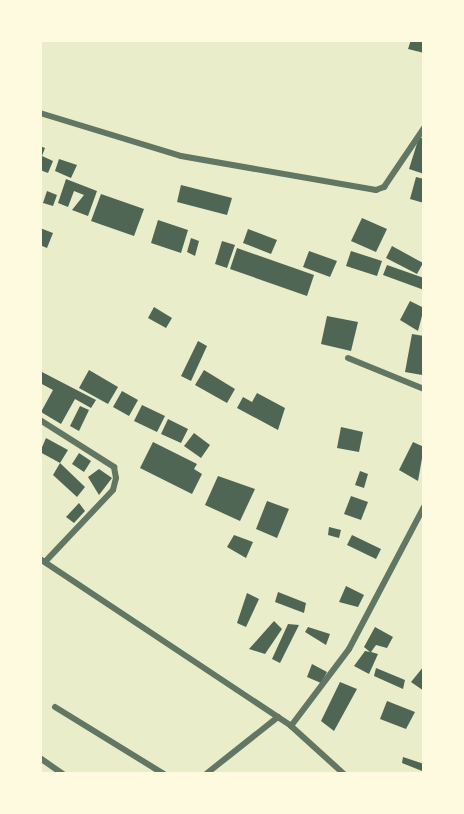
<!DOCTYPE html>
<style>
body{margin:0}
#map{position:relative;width:464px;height:814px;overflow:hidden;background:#e9edc9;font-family:"Alegreya Sans",sans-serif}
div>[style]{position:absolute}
.building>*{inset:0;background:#4f6655}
.minor>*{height:6px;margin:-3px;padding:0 3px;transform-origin:3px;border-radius:3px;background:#617663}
span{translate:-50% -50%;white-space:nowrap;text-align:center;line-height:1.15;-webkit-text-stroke:6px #fefae0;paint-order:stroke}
.frame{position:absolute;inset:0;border:42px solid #fefae0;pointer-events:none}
</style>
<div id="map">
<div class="building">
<i style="clip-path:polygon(411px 40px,424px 41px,424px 53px,408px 49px)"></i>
<i style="clip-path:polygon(419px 137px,424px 139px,424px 174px,409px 169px)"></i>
<i style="clip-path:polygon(40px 146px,45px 148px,42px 156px,53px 161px,48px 173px,40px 170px)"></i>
<i style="clip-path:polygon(59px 159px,77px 165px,71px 178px,55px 171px)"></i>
<i style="clip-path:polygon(416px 177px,424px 179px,424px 203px,410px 199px)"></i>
<i style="clip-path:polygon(66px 179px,97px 191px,88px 216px,72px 210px,84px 195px,74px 191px,68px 207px,58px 203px)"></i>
<i style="clip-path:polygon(181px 185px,232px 198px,227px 215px,177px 202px)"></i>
<i style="clip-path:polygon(47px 191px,57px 195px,53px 206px,43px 203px)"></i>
<i style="clip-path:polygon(101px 194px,144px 209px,134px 236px,91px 221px)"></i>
<i style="clip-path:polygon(362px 218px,387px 229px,376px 252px,351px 241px)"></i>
<i style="clip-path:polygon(158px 220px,188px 230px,181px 253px,151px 243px)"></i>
<i style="clip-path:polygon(40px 228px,53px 233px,47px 248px,40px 245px)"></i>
<i style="clip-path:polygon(248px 229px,277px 240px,271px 254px,243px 243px)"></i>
<i style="clip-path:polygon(191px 238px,199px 241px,195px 256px,187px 252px)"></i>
<i style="clip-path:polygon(222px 241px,235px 245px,227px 268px,215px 264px)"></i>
<i style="clip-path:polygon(392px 246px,423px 263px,417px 274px,386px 258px)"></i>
<i style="clip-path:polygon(237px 248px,314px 275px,307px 296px,230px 269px)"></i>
<i style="clip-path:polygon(309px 251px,337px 261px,330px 277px,303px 267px)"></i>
<i style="clip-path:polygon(351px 251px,382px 261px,377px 276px,346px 266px)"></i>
<i style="clip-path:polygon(387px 265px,424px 278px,424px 290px,383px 275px)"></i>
<i style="clip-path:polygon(410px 301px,424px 308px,418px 331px,400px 320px)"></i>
<i style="clip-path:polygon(154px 307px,172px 318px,166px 328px,148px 318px)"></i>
<i style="clip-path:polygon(327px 316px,358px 322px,351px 351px,321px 344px)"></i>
<i style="clip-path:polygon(412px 334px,424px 336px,422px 375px,405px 372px)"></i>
<i style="clip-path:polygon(198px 341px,207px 346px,191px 381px,181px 376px)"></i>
<i style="clip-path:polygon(89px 370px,118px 387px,108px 404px,79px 388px)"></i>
<i style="clip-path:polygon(204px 370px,235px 389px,227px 403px,195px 385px)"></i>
<i style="clip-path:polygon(40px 371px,96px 400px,91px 408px,75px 399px,61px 424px,41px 412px,53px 390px,40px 383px)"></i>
<i style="clip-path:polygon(122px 391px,138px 400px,129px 416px,113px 407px)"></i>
<i style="clip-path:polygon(257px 393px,285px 408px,278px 430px,237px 408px,243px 397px,252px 402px)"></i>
<i style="clip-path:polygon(142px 405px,165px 416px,157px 432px,134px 421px)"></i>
<i style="clip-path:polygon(80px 406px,89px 410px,79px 431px,70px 426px)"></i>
<i style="clip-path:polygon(168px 419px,188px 429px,181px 443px,161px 434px)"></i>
<i style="clip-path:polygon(341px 427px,363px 432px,359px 452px,337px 448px)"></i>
<i style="clip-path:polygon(194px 433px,210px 445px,201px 458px,184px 446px)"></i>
<i style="clip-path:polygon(46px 438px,68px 450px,60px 463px,40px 452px)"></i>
<i style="clip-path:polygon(153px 442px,197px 464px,194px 469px,202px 474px,192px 494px,140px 468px)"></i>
<i style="clip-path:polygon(413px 442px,424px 447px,418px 481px,399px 470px)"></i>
<i style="clip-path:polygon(79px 453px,91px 461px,84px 472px,72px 464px)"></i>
<i style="clip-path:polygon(60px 463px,85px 487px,77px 497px,53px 475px)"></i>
<i style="clip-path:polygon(99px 469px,112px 478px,99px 495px,88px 477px)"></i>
<i style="clip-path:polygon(360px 471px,368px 474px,364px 488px,355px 485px)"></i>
<i style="clip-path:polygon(218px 476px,255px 489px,240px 521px,205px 505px)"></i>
<i style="clip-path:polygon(351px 496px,368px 502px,361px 520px,344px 514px)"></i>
<i style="clip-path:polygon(267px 501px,289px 509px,277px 538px,256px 529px)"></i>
<i style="clip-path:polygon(79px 503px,85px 511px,74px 523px,66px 517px)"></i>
<i style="clip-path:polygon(329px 527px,341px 530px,339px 538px,328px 535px)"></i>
<i style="clip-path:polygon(234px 535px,253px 542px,246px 558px,227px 547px)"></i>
<i style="clip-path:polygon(352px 535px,381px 549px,376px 559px,347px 545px)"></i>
<i style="clip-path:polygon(346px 586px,364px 595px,358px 607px,339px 602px)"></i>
<i style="clip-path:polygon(278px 592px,306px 603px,304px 613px,275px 602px)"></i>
<i style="clip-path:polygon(247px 593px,259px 599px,246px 627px,237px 623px)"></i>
<i style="clip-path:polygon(274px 621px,282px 629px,265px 654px,249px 649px)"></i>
<i style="clip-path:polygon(288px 624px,299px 625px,280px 663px,272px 659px)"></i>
<i style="clip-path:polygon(308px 627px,330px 634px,326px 645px,305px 632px)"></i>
<i style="clip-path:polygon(375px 627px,393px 637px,387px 648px,376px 645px,371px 652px,378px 654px,369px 674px,354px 666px,365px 651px,370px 652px,364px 647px)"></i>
<i style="clip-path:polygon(312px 664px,327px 672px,321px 683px,307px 677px)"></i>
<i style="clip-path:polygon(424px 666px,424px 691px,411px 682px)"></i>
<i style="clip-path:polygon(376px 668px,405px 680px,403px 689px,374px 676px)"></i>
<i style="clip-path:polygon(340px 682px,357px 689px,334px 731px,321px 721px)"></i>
<i style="clip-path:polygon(387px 701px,415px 712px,406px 729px,380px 719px)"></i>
<i style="clip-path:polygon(403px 757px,424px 764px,422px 771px,402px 763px)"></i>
</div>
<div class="minor">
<i style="left:40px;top:113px;width:147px;rotate:17deg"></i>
<i style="left:181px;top:156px;width:198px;rotate:9.9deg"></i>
<i style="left:376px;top:190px;width:9px;rotate:-21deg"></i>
<i style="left:384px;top:187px;width:71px;rotate:-55.9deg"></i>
<i style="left:348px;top:358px;width:82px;rotate:22.2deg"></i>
<i style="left:40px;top:420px;width:88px;rotate:32.4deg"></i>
<i style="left:114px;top:467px;width:11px;rotate:80deg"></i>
<i style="left:116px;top:478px;width:12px;rotate:104deg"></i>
<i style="left:113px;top:490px;width:99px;rotate:133.4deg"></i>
<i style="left:40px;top:559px;width:301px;rotate:33.6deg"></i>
<i style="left:291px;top:726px;width:72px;rotate:42.2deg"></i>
<i style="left:55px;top:707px;width:128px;rotate:31.6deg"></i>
<i style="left:291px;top:726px;width:96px;rotate:-53deg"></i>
<i style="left:349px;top:649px;width:161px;rotate:-62.2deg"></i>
<i style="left:40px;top:758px;width:28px;rotate:35deg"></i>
<i style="left:206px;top:774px;width:92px;rotate:-38.4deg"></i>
</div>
<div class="frame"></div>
</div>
